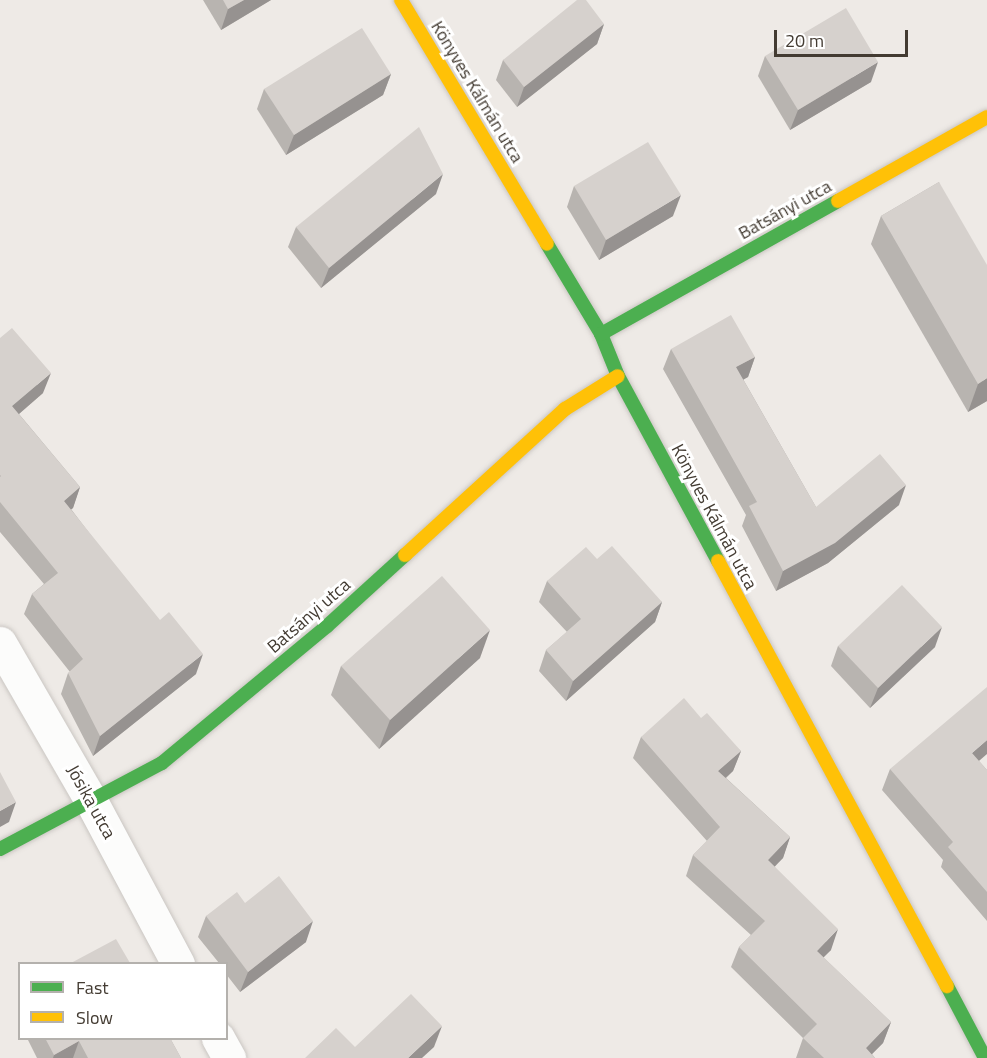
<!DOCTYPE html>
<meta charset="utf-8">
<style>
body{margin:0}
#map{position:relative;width:987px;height:1058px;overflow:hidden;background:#eeeae6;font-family:"Titillium Web",sans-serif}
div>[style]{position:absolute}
.roads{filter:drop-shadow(0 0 2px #cac6c2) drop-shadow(0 0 2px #cac6c2)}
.street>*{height:33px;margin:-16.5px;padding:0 16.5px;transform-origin:16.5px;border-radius:16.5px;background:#fcfcfb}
.fast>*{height:14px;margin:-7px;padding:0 7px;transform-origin:7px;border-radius:7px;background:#4caf50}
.slow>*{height:14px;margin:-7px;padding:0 7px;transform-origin:7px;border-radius:7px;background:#ffc107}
.wall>*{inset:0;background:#b8b4b0}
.shaded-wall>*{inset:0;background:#969290}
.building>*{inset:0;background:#d6d1cd}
span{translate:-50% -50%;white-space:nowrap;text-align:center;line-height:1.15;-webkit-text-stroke:6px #fff;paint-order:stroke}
.street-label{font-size:18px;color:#433b32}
.legend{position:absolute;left:18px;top:962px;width:210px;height:78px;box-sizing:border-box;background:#fff;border:2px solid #b4b1ad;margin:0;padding:8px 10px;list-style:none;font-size:18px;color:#433b32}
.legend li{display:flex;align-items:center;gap:12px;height:30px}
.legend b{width:30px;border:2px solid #b4b1ad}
.scale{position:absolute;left:774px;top:30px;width:134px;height:27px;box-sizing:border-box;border:3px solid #433b32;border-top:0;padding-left:8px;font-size:18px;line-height:21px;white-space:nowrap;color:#433b32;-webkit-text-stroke:4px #fff;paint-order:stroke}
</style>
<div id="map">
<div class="roads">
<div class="street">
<i style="left:0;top:643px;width:180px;rotate:60deg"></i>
<i style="left:90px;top:799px;width:187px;rotate:61.9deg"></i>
<i style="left:218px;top:1038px;width:23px;rotate:61deg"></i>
</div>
<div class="fast">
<i style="left:547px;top:244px;width:105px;rotate:59deg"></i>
<i style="left:601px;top:334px;width:45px;rotate:68deg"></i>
<i style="left:618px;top:376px;width:210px;rotate:61.6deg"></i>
<i style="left:601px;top:334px;width:272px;rotate:-29.3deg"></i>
<i style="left:0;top:849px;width:183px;rotate:-28deg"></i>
<i style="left:162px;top:763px;width:214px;rotate:-39.7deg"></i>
<i style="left:327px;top:626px;width:105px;rotate:-42.3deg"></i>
<i style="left:947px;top:986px;width:81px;rotate:62.2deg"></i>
</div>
<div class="slow">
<i style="left:401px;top:0;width:284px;rotate:59.1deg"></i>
<i style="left:838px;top:201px;width:171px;rotate:-29.4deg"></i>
<i style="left:405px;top:555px;width:217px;rotate:-42.4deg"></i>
<i style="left:565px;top:409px;width:62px;rotate:-31.9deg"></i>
<i style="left:718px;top:561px;width:483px;rotate:61.7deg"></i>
</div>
</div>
<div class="wall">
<i style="clip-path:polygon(203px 0,271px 0,221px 30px)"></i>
<i style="clip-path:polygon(604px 24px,597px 44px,517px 107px,496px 80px,503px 60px)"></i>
<i style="clip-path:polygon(765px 56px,871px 82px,790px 130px,758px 76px)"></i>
<i style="clip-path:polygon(391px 74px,383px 95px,286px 155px,257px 109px,264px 89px)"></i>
<i style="clip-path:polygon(939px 182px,987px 401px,968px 412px,871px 244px,881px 216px)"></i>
<i style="clip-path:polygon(574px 186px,673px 216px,599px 260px,567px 207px)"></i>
<i style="clip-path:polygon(436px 194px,321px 288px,288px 247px,296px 227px)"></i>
<i style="clip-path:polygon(0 338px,43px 393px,19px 414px,80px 487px,73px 508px,71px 509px,196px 674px,93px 756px,61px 694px,68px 673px,70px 672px,24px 614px,32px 594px,44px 584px,0 532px)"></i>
<i style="clip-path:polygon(671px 349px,755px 357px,748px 377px,743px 379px,816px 507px,899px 505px,828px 563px,776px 591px,742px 526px,746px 515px,663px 369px)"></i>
<i style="clip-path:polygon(597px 559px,662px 602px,655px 622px,566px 701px,539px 671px,546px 650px,567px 632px,539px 602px,547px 581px)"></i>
<i style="clip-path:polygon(838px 646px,935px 647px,870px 708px,831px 666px)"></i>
<i style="clip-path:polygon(480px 658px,379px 749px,331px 695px,341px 666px)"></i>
<i style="clip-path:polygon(701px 718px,741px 751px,733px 771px,726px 778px,790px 837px,783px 858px,774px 866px,831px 950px,823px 957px,891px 1022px,883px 1043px,872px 1054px,875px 1058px,796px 1058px,803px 1038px,731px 967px,739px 947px,751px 935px,686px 876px,693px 855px,707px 841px,633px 758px,641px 737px)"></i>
<i style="clip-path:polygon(979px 761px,987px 770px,987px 921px,941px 867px,943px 860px,882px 790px,890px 769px)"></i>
<i style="clip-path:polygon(245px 903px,306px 942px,240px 992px,226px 974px,226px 963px,219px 963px,198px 937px,206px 916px)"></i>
<i style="clip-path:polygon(27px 1038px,170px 1038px,181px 1058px,37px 1058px)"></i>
</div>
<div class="shaded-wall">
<i style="clip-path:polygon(244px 0,271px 0,221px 30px,228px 9px)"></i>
<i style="clip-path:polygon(604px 24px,597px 44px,517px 107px,524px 87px)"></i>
<i style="clip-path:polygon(878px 62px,871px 82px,790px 130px,798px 110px)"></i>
<i style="clip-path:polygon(391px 74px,383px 95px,286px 155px,294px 135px)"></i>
<i style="clip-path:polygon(443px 174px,436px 194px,321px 288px,329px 268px)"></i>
<i style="clip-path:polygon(681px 195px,673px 216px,599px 260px,606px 240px)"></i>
<i style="clip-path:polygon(755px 357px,748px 377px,729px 388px,736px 367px)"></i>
<i style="clip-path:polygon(51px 373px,43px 393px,5px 426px,12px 406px)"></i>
<i style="clip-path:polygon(987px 378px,987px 401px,968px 412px,978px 384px)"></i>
<i style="clip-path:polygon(906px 485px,899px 505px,828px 563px,776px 591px,783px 571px)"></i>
<i style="clip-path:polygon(80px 487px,73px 508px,56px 521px,64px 501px)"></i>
<i style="clip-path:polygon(662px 602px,655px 622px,566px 701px,573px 681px)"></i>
<i style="clip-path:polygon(942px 627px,935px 647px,870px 708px,878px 688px)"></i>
<i style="clip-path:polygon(490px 630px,480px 658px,379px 749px,390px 720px)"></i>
<i style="clip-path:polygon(203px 654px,196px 674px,93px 756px,100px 736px)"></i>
<i style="clip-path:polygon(987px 740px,987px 754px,965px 773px,972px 753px)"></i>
<i style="clip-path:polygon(741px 751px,733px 771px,711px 791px,718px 771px)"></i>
<i style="clip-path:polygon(16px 802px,9px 822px,0 827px,0 811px)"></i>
<i style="clip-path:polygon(790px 837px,783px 858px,761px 881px,768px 860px)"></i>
<i style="clip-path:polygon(313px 921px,306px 942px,240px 992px,248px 972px)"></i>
<i style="clip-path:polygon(838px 929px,831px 950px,810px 971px,817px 951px)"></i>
<i style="clip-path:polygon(891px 1022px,883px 1043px,868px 1058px,866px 1048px)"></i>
<i style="clip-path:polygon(442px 1026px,434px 1047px,422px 1058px,408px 1058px)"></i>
<i style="clip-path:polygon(79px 1041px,73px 1058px,53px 1058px,54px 1055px)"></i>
</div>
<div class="building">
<i style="clip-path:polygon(223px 0,244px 0,228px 9px)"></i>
<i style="clip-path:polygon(577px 0,586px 0,604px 24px,524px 87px,503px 60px)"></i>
<i style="clip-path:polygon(846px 8px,878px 62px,798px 110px,765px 56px)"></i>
<i style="clip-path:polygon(362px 28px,391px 74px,294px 135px,264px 89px)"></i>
<i style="clip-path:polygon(419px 127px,443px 174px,329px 268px,296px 227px)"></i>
<i style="clip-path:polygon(648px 142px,681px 195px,606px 240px,574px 186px)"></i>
<i style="clip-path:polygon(939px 182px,987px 265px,987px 378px,978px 384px,881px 216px)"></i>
<i style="clip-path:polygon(731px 315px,755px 357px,736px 367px,816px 507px,880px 454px,906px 485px,835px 543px,783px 571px,749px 506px,757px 502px,671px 349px)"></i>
<i style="clip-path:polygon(12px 328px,51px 373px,12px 406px,80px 487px,64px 501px,160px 620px,169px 612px,203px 654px,100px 736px,68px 673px,83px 659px,32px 594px,58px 573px,0 502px,0 477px,1px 476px,0 475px,0 338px)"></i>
<i style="clip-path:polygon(612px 546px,662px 602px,573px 681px,546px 650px,581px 619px,547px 581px,586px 547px,597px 559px)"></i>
<i style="clip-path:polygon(442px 576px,490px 630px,390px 720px,341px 666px)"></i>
<i style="clip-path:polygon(902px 585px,942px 627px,878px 688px,838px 646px)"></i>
<i style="clip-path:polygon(987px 687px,987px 740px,972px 753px,987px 770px,987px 892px,948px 847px,953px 842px,890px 769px)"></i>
<i style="clip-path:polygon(684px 698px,701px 718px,707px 713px,741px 751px,718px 771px,790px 837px,768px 860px,838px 929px,817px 951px,891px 1022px,866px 1048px,875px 1058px,824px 1058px,803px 1038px,817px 1024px,739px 947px,765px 921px,693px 855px,720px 827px,641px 737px)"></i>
<i style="clip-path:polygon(0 772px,16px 802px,0 811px)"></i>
<i style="clip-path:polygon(279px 876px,313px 921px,248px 972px,206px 916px,237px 892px,245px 903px)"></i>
<i style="clip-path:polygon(116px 939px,130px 963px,71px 963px)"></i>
<i style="clip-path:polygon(411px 994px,442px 1026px,408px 1058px,305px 1058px,336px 1028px,355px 1047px)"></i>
<i style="clip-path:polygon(45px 1038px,170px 1038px,181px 1058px,88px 1058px,79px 1041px,54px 1055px)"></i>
</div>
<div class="street-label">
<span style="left:477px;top:92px;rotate:59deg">Könyves Kálmán utca</span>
<span style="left:785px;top:210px;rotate:-29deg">Batsányi utca</span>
<span style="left:714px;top:517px;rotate:62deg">Könyves Kálmán utca</span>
<span style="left:309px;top:616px;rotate:-41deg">Batsányi utca</span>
<span style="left:91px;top:802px;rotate:61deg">Jósika utca</span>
</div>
<ul class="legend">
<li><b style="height:8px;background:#4caf50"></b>Fast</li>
<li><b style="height:8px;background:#ffc107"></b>Slow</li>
</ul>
<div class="scale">20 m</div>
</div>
